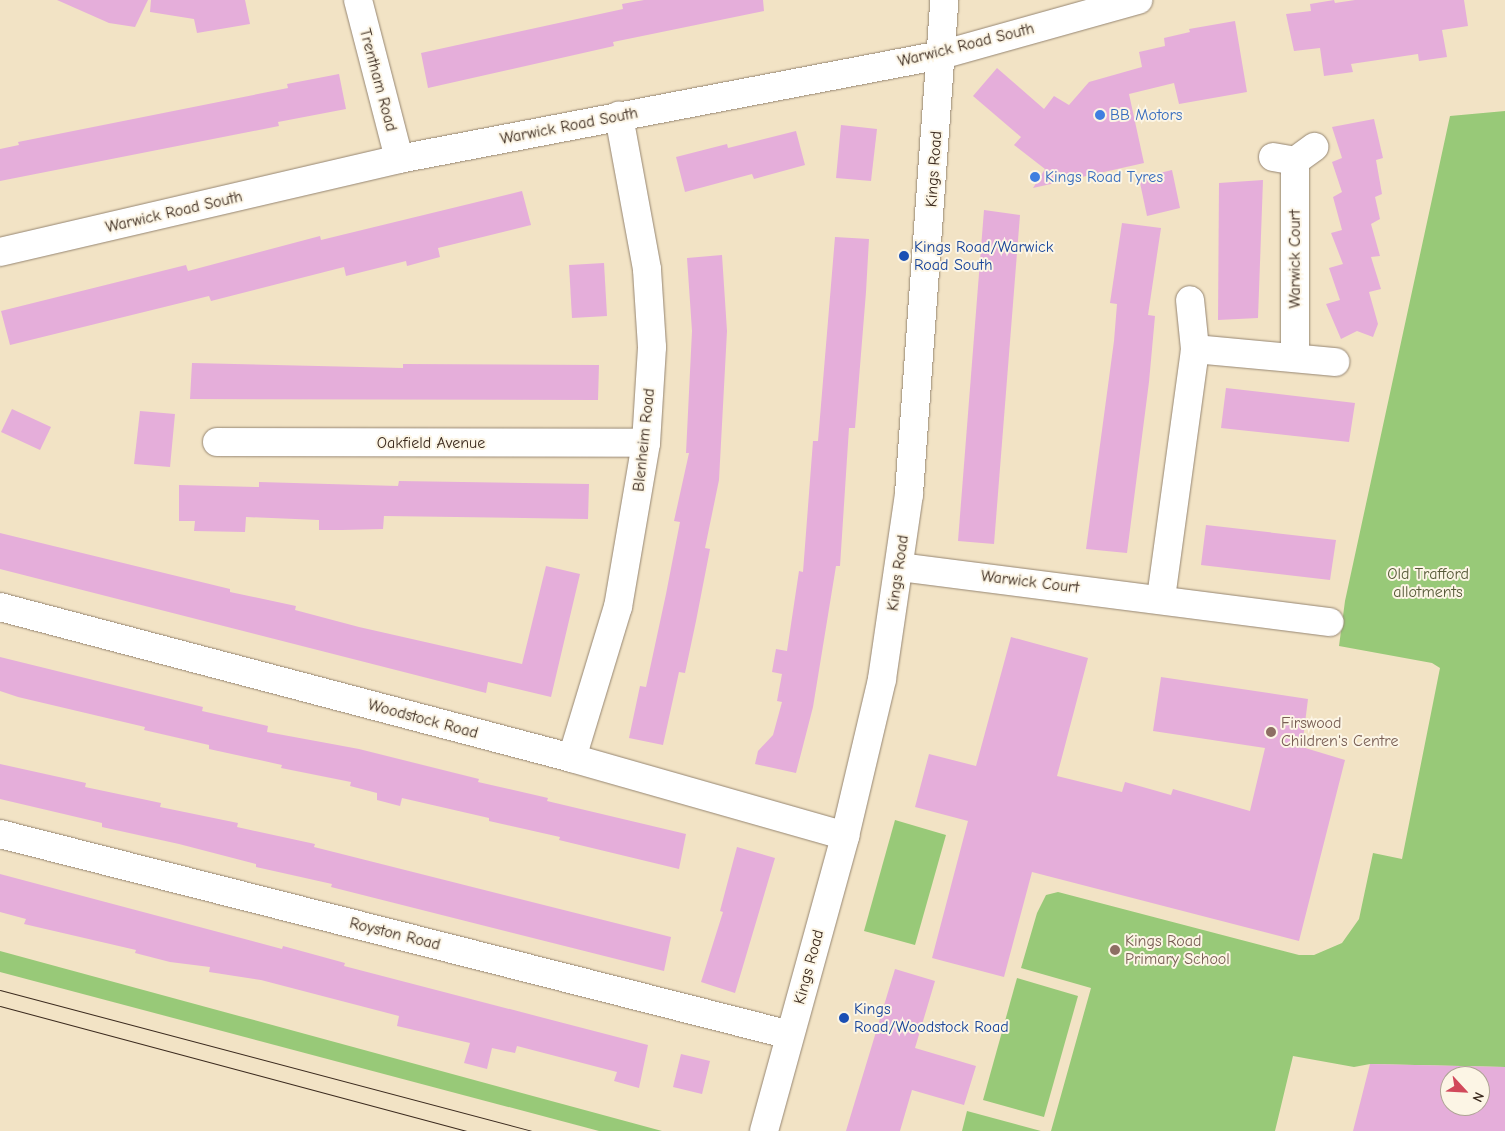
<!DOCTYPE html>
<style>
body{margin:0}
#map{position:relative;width:1505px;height:1131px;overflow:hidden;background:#f2e3c5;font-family:"Comic Neue",sans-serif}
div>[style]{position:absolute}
.green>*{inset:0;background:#98c978}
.building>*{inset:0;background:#e5aeda}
.roads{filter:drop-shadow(0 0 1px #968672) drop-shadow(0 0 1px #968672)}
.street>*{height:28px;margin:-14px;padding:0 14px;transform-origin:14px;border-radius:14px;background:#fff}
.secondary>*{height:28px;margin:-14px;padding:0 14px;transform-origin:14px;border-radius:14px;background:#fff}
.tram>*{height:1px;margin:-0.5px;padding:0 0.5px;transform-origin:0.5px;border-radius:0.5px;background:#3b2a1e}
.dots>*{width:14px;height:14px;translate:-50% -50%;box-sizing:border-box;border:2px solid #fcf5e5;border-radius:50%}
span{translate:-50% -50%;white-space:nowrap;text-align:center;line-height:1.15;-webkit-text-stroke:4px #fcf5e5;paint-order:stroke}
.street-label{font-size:16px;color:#3b2a1e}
.shop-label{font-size:16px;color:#366cbe}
.left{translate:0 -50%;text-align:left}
.transit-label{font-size:16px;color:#164399}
.park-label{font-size:16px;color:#575a39}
.education-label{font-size:16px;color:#785e54}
.north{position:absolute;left:1440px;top:1066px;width:50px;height:50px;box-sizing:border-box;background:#fcf5e5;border:1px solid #afa495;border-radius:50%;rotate:115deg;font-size:14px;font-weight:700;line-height:20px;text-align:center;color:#3b2a1e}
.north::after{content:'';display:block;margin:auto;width:18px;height:22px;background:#d1495b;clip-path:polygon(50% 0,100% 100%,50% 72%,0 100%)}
</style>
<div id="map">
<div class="green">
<i style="clip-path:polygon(1505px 111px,1505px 1067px,1370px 1064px,1354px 1067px,1293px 1056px,1275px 1131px,1051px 1131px,1091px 988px,1021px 968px,1037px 913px,1046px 895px,1058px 892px,1299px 955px,1314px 955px,1342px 943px,1359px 919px,1373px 853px,1402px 859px,1440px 668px,1432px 663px,1339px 646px,1345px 601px,1450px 116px)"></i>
<i style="clip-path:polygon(895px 820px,946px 835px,915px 945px,864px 931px)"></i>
<i style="clip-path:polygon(0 951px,662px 1131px,599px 1131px,0 972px)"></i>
<i style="clip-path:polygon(1017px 978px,1078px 996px,1044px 1117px,983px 1100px)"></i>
<i style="clip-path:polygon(967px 1111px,1041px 1131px,962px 1131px)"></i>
</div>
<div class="building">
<i style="clip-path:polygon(57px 0,148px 0,135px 27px,109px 23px)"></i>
<i style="clip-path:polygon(151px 0,245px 0,250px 24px,197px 33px,194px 19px,150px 12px)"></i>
<i style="clip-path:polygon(644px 0,763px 0,764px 11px,613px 42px,614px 46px,428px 88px,421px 53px,623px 9px,622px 4px)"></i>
<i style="clip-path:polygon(1334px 0,1335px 3px,1355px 0,1464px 0,1468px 26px,1442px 30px,1447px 57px,1419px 61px,1418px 54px,1351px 64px,1353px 72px,1324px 76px,1320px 48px,1294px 51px,1286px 14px,1311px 11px,1310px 4px)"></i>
<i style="clip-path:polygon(1235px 21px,1247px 92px,1179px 104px,1174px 83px,1129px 94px,1144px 163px,1033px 188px,1045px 169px,1014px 145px,1021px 137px,973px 96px,997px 68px,1044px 109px,1054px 96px,1069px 105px,1089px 82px,1142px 67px,1139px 52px,1165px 46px,1164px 38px,1190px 32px,1189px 29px)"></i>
<i style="clip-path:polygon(339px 74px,346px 109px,278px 122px,279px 126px,0 181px,0 149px,19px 145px,18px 142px,288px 88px,287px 84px)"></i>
<i style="clip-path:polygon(1374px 119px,1383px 158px,1376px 160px,1382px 194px,1375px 197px,1380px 219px,1371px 224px,1380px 256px,1371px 257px,1381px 289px,1369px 292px,1378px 324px,1373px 337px,1357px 331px,1341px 339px,1326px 304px,1340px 300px,1329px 268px,1343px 264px,1331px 233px,1342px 230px,1333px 197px,1342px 192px,1332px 162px,1342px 158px,1332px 127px)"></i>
<i style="clip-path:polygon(841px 125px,877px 129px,871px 181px,836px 178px)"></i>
<i style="clip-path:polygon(796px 131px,805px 165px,754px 179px,752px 174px,685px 192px,676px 157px,727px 144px,728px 148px)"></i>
<i style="clip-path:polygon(1172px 170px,1180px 208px,1147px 216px,1139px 178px)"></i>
<i style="clip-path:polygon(1263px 180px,1258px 318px,1218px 320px,1219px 183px)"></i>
<i style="clip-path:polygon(522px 191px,531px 225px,438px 248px,440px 257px,407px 266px,406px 261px,346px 276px,344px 267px,211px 301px,209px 296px,10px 345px,1px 311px,186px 265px,188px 271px,320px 236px,321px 240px)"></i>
<i style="clip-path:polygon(984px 210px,1020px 215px,994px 544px,958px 541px)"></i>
<i style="clip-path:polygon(1122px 223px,1161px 228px,1148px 315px,1155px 316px,1149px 382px,1127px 553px,1086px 549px,1114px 341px,1117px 304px,1110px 303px)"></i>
<i style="clip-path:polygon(835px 237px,869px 239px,866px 292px,855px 428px,849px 428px,840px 566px,836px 566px,813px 707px,796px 773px,755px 764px,758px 751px,773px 735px,782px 702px,777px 701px,782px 674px,772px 672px,776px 649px,787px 651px,799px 571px,803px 572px,813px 441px,818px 441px)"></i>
<i style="clip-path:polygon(722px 255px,727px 331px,719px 480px,705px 548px,710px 549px,696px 621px,685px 673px,679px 672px,663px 745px,629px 738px,640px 686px,646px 687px,666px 594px,680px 522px,674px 521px,689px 453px,686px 453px,692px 331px,687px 258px)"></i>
<i style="clip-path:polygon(604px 263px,607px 316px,572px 318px,569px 265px)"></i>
<i style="clip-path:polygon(192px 363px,403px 368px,403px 364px,599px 365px,598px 400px,190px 399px)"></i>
<i style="clip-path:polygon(1226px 388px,1355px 403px,1349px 442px,1221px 428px)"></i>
<i style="clip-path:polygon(12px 409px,51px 427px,40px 450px,1px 432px)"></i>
<i style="clip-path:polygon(140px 411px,175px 414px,170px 467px,134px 464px)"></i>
<i style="clip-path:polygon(399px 481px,589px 484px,588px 519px,384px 516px,383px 529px,342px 530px,319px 530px,319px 520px,246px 517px,245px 532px,194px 531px,195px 521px,179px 521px,179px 485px,259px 487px,259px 482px,398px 486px)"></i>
<i style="clip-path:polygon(1206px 525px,1336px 540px,1330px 580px,1201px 565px)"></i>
<i style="clip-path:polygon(0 533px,230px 589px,230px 592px,296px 606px,295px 610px,359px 627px,522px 664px,546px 566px,580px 574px,551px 697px,488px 682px,486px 693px,0 569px)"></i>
<i style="clip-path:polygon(1011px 637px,1088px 658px,1057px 776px,1122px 792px,1125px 782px,1171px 795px,1173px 789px,1250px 811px,1265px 748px,1153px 731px,1161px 677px,1308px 699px,1302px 747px,1345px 760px,1299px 941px,1032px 872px,1004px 977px,932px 958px,968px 821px,915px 807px,929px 754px,976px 766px)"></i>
<i style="clip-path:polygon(0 657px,203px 707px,202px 711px,268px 726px,267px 732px,359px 749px,479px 779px,478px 782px,548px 798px,547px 801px,686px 834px,679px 869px,559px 840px,560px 837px,489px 821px,489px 818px,402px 798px,400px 806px,377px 800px,377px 793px,350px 786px,351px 782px,281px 768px,282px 765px,209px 749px,209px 745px,144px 730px,145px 727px,18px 697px,0 691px)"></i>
<i style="clip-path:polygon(0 764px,86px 783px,85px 787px,161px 803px,160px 807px,238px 823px,237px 827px,315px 844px,314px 847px,671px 937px,664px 971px,331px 887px,332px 884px,256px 867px,256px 864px,179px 844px,102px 827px,102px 823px,0 799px)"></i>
<i style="clip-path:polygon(737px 847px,775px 858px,735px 993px,701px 982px,723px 912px,720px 911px)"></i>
<i style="clip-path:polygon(0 874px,282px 949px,283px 946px,345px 963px,344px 966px,648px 1045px,639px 1088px,614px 1081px,617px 1072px,517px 1046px,515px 1053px,492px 1048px,487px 1069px,464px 1063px,470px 1043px,397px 1026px,399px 1016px,261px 980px,209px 972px,210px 967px,170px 962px,135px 953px,136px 950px,24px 924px,26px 919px,0 912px)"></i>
<i style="clip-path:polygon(895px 969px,935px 981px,915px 1048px,976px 1066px,964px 1105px,912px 1090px,900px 1131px,846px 1131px)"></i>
<i style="clip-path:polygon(681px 1054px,710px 1061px,702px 1094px,673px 1087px)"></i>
<i style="clip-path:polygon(evenodd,1370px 1064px,1505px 1067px,1505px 1131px,1353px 1131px,1370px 1064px,1450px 1076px,1480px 1076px,1480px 1106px,1450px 1106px,1450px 1076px)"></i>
</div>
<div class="roads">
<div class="street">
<i style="left:358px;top:0;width:164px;rotate:75.5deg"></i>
<i style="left:1273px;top:157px;width:22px;rotate:10deg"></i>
<i style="left:1295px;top:161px;width:24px;rotate:-36deg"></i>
<i style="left:0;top:252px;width:410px;rotate:-13.1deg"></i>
<i style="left:399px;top:159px;width:552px;rotate:-10.86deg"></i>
<i style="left:941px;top:55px;width:205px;rotate:-15.6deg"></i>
<i style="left:1195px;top:349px;width:141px;rotate:5.3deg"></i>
<i style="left:1295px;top:356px;width:195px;rotate:-90deg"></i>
<i style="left:217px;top:442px;width:429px;rotate:0.1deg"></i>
<i style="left:899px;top:567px;width:434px;rotate:7.3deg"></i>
<i style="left:1161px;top:598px;width:251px;rotate:-82.2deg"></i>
<i style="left:1195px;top:349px;width:49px;rotate:-95.8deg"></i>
<i style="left:0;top:607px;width:592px;rotate:14.79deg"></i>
<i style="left:572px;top:758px;width:284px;rotate:15.9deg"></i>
<i style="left:572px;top:758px;width:158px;rotate:-73.1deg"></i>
<i style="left:618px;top:607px;width:166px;rotate:-80.3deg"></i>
<i style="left:646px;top:443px;width:96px;rotate:-86.4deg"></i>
<i style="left:652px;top:347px;width:78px;rotate:-93.7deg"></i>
<i style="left:647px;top:269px;width:156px;rotate:-100.4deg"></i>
<i style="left:0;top:834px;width:815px;rotate:14.27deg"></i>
</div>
<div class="secondary">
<i style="left:764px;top:1131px;width:306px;rotate:-74.6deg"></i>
<i style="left:845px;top:836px;width:161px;rotate:-76.7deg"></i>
<i style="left:882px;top:679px;width:187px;rotate:-81.7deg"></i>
<i style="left:909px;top:494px;width:495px;rotate:-85.9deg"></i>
</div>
</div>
<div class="tram">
<i style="left:0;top:990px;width:550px;rotate:14.84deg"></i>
<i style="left:0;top:1006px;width:484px;rotate:15deg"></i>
</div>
<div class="dots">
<i style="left:1100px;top:115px;background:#3f7fe0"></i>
<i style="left:1035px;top:177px;background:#3f7fe0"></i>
<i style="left:904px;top:256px;background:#1a4fb4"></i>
<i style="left:1271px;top:732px;background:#8d6e63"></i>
<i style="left:1115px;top:950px;background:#8d6e63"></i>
<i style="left:844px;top:1018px;background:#1a4fb4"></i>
</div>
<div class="street-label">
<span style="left:966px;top:45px;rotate:-14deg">Warwick Road South</span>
<span style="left:378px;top:80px;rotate:75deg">Trentham Road</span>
<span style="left:569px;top:126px;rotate:-11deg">Warwick Road South</span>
<span style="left:934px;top:169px;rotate:-86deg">Kings Road</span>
<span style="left:174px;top:212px;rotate:-13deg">Warwick Road South</span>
<span style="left:1295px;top:259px;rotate:-90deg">Warwick Court</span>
<span style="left:644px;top:440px;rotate:-84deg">Blenheim Road</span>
<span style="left:431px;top:443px">Oakfield Avenue</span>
<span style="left:898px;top:573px;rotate:-82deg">Kings Road</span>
<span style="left:1030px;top:582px;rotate:7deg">Warwick Court</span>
<span style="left:423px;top:719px;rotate:15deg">Woodstock Road</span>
<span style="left:395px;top:934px;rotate:14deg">Royston Road</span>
<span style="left:809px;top:967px;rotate:-75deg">Kings Road</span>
</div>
<div class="shop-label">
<span class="left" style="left:1110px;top:115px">BB Motors</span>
<span class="left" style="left:1045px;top:177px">Kings Road Tyres</span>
</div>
<div class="transit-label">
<span class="left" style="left:914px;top:256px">Kings Road/Warwick<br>Road South</span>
<span class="left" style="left:854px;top:1018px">Kings<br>Road/Woodstock Road</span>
</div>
<div class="park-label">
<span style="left:1428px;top:583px">Old Trafford<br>allotments</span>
</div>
<div class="education-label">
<span class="left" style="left:1281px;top:732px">Firswood<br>Children's Centre</span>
<span class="left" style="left:1125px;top:950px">Kings Road<br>Primary School</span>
</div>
<div class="north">N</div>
</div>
